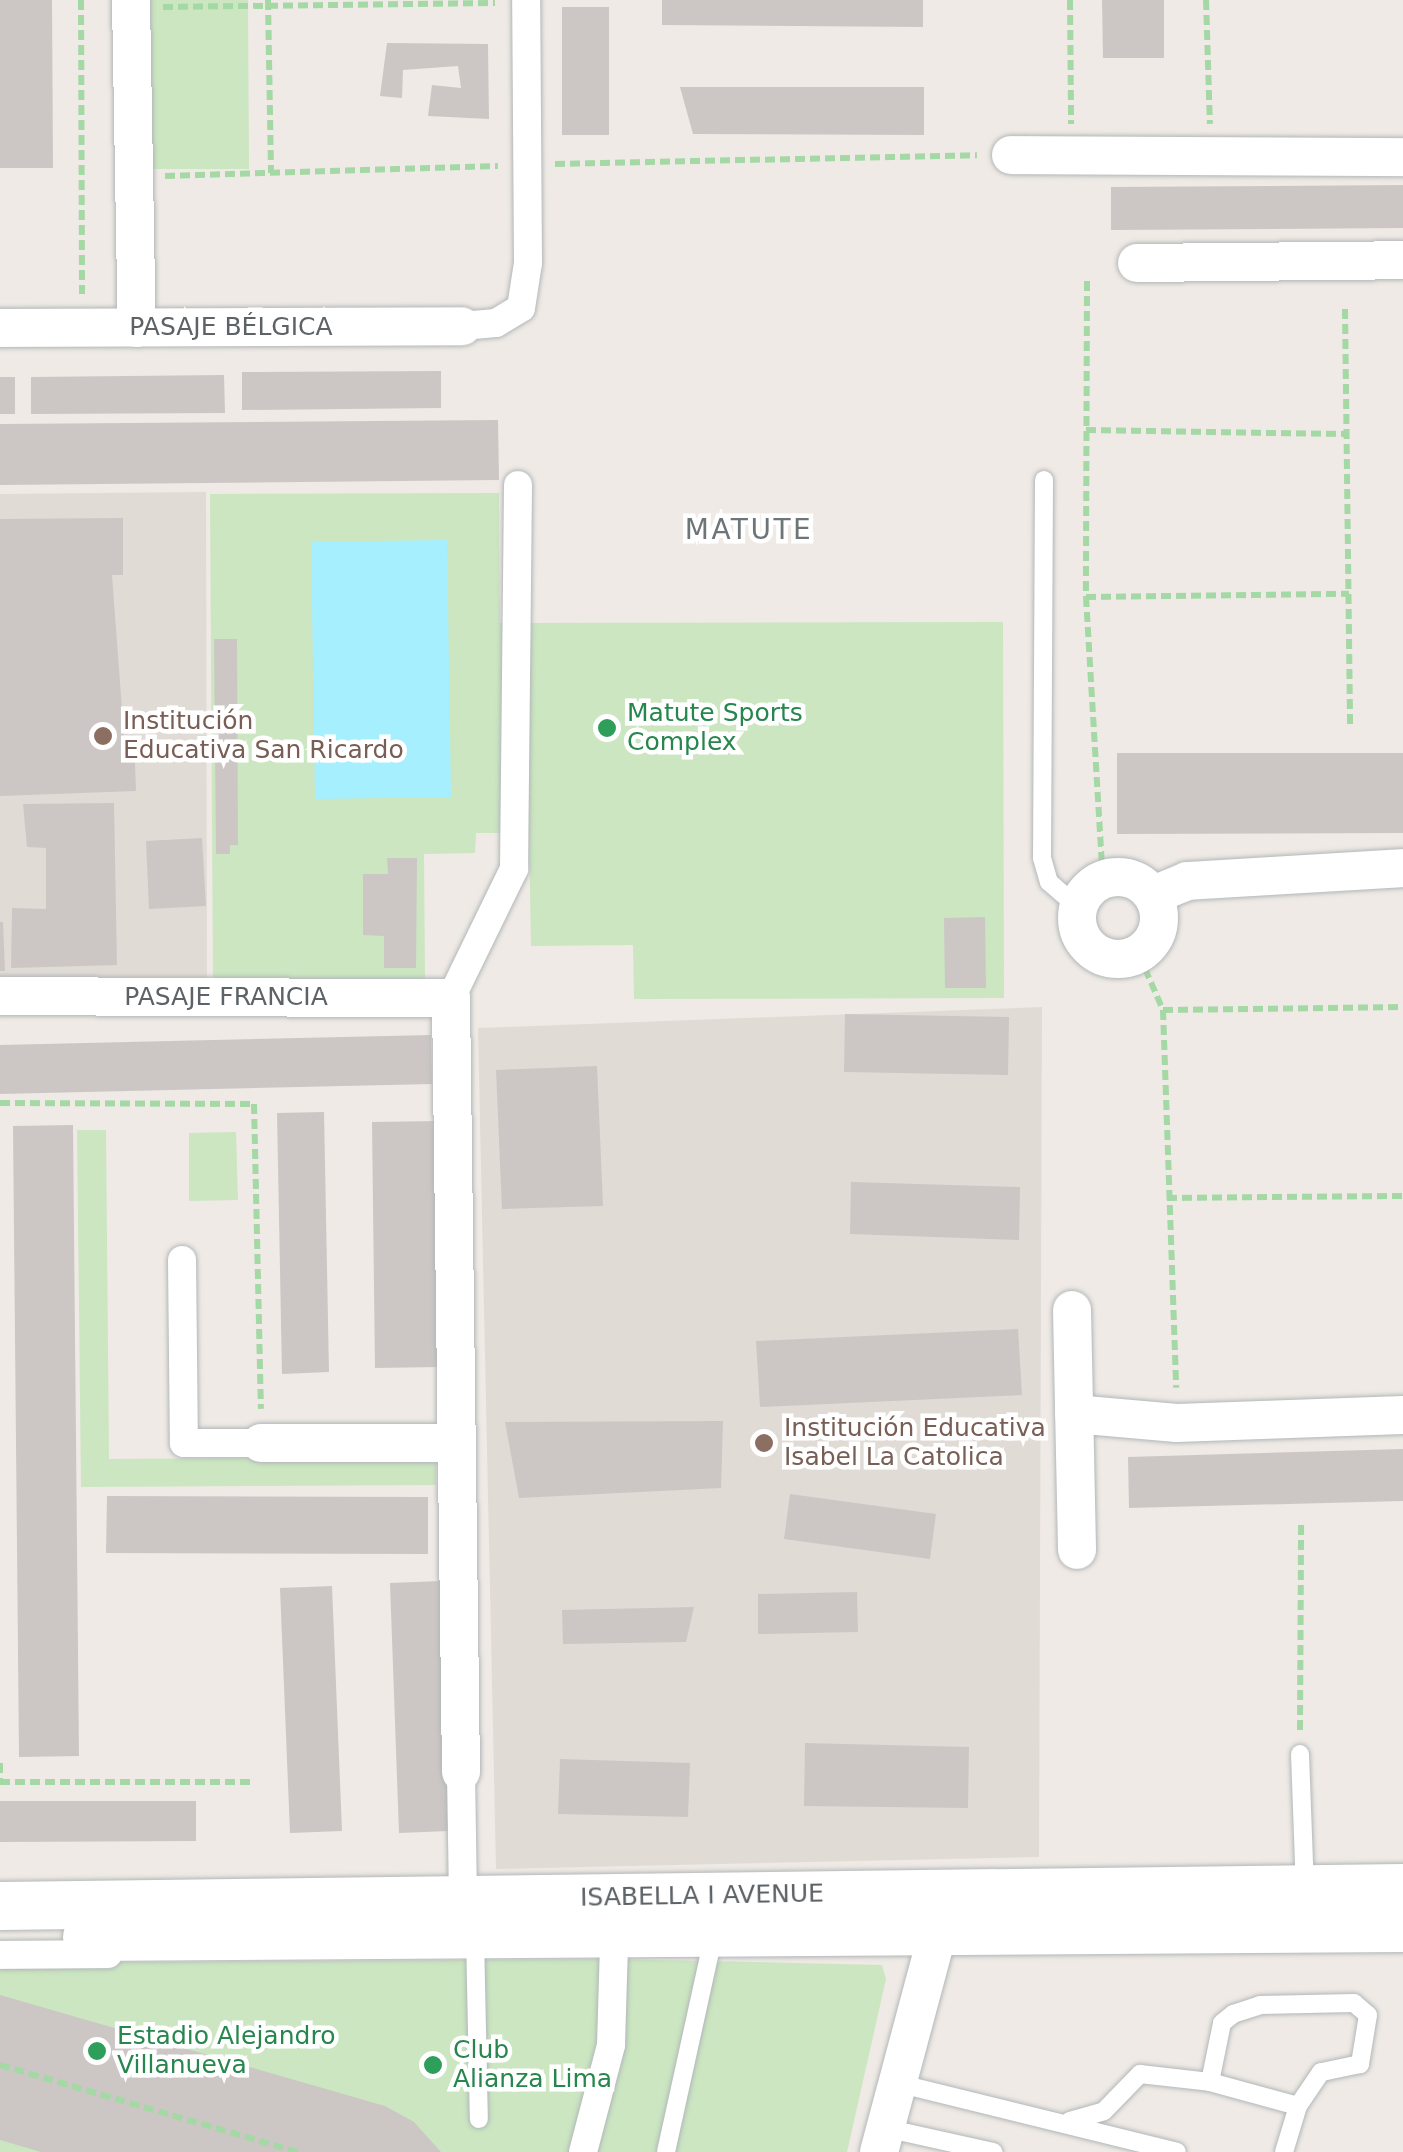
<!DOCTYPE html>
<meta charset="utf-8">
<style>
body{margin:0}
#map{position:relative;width:1403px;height:2152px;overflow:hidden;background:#efeae5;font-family:"DejaVu Sans",sans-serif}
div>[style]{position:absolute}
.education>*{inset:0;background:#e1dbd6}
.green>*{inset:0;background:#cbe6c1}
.water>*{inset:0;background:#a5effe}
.building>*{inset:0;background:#ccc7c4}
.path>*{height:6px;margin-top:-3px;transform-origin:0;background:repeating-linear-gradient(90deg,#a4d8a4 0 10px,transparent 0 15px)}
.roads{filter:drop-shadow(0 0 2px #b2b7b9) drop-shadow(0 0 2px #b2b7b9)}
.service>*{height:18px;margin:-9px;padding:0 9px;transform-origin:9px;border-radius:9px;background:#fff}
.pedestrian>*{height:28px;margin:-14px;padding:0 14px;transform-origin:14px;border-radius:14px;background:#fff}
.minor>*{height:38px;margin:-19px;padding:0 19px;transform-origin:19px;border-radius:19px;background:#fff}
.minor>.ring{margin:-19px;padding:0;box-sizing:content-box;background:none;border:38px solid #fff;border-radius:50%}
.tertiary>*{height:48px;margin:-24px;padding:0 24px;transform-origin:24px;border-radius:24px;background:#fff}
.dots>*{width:28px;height:28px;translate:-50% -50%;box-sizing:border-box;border:5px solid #fff;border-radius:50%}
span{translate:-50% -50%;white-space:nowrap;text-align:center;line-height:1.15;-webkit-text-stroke:9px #fff;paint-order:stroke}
.street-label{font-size:25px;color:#5c6265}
.leisure-label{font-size:25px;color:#27864d}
.left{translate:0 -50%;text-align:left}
.education-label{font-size:25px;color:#785e54}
.neighbourhood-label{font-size:28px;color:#6d7577;letter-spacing:2.5px}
</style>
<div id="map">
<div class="education">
<i style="clip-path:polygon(206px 492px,207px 979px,0 980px,0 494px)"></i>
<i style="clip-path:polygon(1042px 1007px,1039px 1857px,496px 1869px,478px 1028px)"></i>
</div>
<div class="green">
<i style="clip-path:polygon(146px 0,248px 0,249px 169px,148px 169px)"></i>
<i style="clip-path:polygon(499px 493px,500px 623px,1003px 622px,1004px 998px,634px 999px,633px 945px,531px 946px,529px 833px,476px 833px,475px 853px,424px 854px,425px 980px,213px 981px,210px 494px)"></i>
<i style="clip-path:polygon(77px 1130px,106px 1130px,109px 1459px,436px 1457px,436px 1485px,81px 1487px)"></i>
<i style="clip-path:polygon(236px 1132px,238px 1200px,189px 1201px,189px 1133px)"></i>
<i style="clip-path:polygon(613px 1959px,882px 1965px,886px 1979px,847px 2152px,0 2152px,0 1963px)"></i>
</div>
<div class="water">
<i style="clip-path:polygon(447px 540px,451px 797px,315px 799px,311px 542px)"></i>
</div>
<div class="building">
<i style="clip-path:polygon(0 0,52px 0,53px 168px,0 168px)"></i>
<i style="clip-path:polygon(662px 0,923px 0,923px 27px,662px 25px)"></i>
<i style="clip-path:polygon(1102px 0,1164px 0,1164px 58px,1103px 58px)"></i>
<i style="clip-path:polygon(562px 7px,609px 7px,609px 135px,562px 135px)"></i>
<i style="clip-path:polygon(387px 43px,488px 44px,489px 119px,428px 116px,432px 85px,461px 88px,458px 66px,403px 70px,402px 98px,380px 96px)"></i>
<i style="clip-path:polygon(680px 87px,924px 87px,924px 135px,693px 134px)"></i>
<i style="clip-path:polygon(1403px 185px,1403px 228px,1111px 230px,1111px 187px)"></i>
<i style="clip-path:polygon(441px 371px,441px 408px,242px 410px,242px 372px)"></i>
<i style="clip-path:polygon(224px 375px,225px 413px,31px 414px,31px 377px)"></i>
<i style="clip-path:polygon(0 377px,15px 377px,15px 414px,0 414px)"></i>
<i style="clip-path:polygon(498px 420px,499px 480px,0 485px,0 424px)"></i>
<i style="clip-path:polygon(123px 518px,123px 575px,112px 575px,124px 736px,134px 735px,136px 791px,0 796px,0 519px)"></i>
<i style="clip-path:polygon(214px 639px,237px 639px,238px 845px,230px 845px,230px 854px,216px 854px)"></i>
<i style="clip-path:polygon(1117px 753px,1403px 753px,1403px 833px,1117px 834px)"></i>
<i style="clip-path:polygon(114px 803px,117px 965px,11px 968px,12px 908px,46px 909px,46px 848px,27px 847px,23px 804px)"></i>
<i style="clip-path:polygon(202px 838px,206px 906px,149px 909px,146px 841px)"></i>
<i style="clip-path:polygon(387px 858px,417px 858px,416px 968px,384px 968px,384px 936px,363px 935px,363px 874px,388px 874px)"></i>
<i style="clip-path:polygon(985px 917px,986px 988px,945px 988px,944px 918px)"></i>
<i style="clip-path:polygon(0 922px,3px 922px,5px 971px,0 971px)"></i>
<i style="clip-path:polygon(845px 1014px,1009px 1017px,1008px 1075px,844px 1072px)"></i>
<i style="clip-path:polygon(431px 1035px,432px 1084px,0 1094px,0 1045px)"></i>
<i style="clip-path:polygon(597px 1066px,603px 1206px,502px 1209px,496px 1070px)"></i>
<i style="clip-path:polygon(324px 1112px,329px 1372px,282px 1374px,277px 1113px)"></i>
<i style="clip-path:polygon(437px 1121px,440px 1367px,375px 1368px,372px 1122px)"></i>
<i style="clip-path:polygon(73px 1125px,79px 1756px,19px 1757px,13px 1126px)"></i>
<i style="clip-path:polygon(851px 1182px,1020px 1187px,1019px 1240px,850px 1234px)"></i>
<i style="clip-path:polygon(1018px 1329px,1022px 1395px,760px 1407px,756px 1341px)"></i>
<i style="clip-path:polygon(723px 1421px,721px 1488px,519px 1498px,505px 1422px)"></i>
<i style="clip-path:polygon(1403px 1449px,1403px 1501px,1129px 1508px,1128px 1457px)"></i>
<i style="clip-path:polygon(790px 1494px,936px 1514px,930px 1559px,784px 1539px)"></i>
<i style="clip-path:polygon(107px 1496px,428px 1497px,428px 1554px,106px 1553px)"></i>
<i style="clip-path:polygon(441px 1581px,449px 1831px,399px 1833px,390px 1583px)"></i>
<i style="clip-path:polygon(332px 1586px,342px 1831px,290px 1833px,280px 1588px)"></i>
<i style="clip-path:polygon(857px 1592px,858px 1632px,758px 1634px,758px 1594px)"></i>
<i style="clip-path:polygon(694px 1607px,686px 1642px,563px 1644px,562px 1610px)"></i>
<i style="clip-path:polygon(805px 1743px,969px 1747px,968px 1808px,804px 1806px)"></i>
<i style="clip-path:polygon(560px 1759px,690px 1763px,688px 1817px,558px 1814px)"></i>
<i style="clip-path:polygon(0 1801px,196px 1801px,196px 1841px,0 1842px)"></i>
<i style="clip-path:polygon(0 1995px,385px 2106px,414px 2122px,441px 2152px,41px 2152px,0 2140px)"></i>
</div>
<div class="path">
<i style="left:81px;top:0;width:294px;rotate:89.8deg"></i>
<i style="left:268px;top:0;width:173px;rotate:89deg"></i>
<i style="left:1070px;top:0;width:124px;rotate:89.5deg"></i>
<i style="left:1206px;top:0;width:124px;rotate:88.2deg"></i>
<i style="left:163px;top:7px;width:332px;rotate:-0.7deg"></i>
<i style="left:555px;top:164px;width:422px;rotate:-1.2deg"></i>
<i style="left:165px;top:176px;width:333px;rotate:-1.7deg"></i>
<i style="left:1087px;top:281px;width:316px;rotate:90.2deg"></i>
<i style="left:1086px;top:597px;width:284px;rotate:86.6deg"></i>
<i style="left:1345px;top:309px;width:416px;rotate:89.3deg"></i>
<i style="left:1086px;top:430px;width:261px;rotate:0.9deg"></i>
<i style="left:1086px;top:597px;width:263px;rotate:-0.7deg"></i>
<i style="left:1139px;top:955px;width:60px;rotate:66.4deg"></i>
<i style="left:1163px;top:1010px;width:378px;rotate:88deg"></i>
<i style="left:1163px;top:1010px;width:240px;rotate:-0.7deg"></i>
<i style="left:0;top:1103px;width:254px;rotate:0.2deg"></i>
<i style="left:254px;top:1104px;width:305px;rotate:88.7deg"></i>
<i style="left:1167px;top:1198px;width:236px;rotate:-0.5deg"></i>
<i style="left:1300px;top:1730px;width:209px;rotate:-89.7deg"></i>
<i style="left:0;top:1763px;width:19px;rotate:90deg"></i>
<i style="left:0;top:1782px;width:250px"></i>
<i style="left:0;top:2065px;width:310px;rotate:16.3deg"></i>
</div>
<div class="roads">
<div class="service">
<i style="left:1044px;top:480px;width:378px;rotate:90.3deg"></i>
<i style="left:1042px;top:858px;width:25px;rotate:74deg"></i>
<i style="left:1049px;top:882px;width:38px;rotate:41deg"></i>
<i style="left:1300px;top:1754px;width:134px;rotate:87.9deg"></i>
<i style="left:475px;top:1935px;width:184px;rotate:88.8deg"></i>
<i style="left:1210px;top:2082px;width:60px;rotate:-78.5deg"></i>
<i style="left:1222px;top:2023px;width:14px;rotate:-39deg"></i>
<i style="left:1233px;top:2014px;width:28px;rotate:-18deg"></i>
<i style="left:1260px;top:2005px;width:94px;rotate:-1.2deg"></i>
<i style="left:1354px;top:2003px;width:18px;rotate:41deg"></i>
<i style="left:1368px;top:2015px;width:50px;rotate:99.3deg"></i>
<i style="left:1360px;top:2064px;width:40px;rotate:168deg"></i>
<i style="left:1321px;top:2072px;width:41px;rotate:124.1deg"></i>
<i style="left:897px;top:2083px;width:288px;rotate:13.8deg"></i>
<i style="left:1070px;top:2121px;width:35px;rotate:-16deg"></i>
<i style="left:1104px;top:2111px;width:52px;rotate:-45.8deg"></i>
<i style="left:1140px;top:2074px;width:70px;rotate:6.5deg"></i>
<i style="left:1210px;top:2082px;width:91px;rotate:15.3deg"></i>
<i style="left:1298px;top:2106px;width:48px;rotate:106.9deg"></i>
<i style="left:885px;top:2128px;width:111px;rotate:12.5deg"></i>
<i style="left:666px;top:2152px;width:223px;rotate:-77.6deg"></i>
</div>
<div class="pedestrian">
<i style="left:462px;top:326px;width:34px;rotate:-5deg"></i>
<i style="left:496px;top:323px;width:29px;rotate:-31deg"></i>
<i style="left:521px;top:308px;width:46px;rotate:-81.2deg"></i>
<i style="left:528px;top:263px;width:263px;rotate:-90.4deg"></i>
<i style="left:451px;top:998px;width:144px;rotate:-64deg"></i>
<i style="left:514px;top:869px;width:384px;rotate:-89.4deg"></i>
<i style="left:182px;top:1260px;width:183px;rotate:89.4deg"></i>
<i style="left:184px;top:1443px;width:77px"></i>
<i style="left:461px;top:1772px;width:128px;rotate:89.1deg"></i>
<i style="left:0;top:1955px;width:108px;rotate:-0.5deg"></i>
<i style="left:583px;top:2152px;width:111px;rotate:-75.3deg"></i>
<i style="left:611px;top:2045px;width:99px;rotate:-88.3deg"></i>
</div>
<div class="minor">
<i style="left:131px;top:0;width:328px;rotate:89deg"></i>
<i style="left:1011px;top:155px;width:392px;rotate:0.3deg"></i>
<i style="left:1137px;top:263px;width:266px;rotate:-0.6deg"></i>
<i style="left:0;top:328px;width:462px;rotate:-0.2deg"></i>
<i class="ring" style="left:1077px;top:877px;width:44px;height:44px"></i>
<i style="left:1153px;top:895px;width:37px;rotate:-22deg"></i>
<i style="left:1187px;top:881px;width:216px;rotate:-3.4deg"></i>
<i style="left:0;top:996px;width:451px;rotate:0.3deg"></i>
<i style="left:451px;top:998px;width:774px;rotate:89.26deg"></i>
<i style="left:1072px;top:1310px;width:240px;rotate:88.8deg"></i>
<i style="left:1074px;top:1414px;width:103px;rotate:5deg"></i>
<i style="left:1177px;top:1423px;width:226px;rotate:-2deg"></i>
<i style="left:261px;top:1443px;width:195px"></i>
<i style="left:879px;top:2152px;width:228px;rotate:-75deg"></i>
<i style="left:938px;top:1932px;width:25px;rotate:-90deg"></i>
</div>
<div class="tertiary">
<i style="left:0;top:1906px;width:1403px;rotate:-0.74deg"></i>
<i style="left:87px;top:1937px;width:1316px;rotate:-0.39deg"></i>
</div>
</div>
<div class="dots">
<i style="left:607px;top:728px;background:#2e9e5b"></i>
<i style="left:103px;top:736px;background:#8d6e63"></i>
<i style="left:764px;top:1443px;background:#8d6e63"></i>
<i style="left:97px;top:2051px;background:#2e9e5b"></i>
<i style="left:433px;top:2065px;background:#2e9e5b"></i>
</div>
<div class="street-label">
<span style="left:231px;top:327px">PASAJE BÉLGICA</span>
<span style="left:226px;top:997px">PASAJE FRANCIA</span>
<span style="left:702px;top:1896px;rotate:-1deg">ISABELLA I AVENUE</span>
</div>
<div class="leisure-label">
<span class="left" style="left:627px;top:728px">Matute Sports<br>Complex</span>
<span class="left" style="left:117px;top:2051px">Estadio Alejandro<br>Villanueva</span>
<span class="left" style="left:453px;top:2065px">Club<br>Alianza Lima</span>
</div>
<div class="education-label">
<span class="left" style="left:123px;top:736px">Institución<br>Educativa San Ricardo</span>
<span class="left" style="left:784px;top:1443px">Institución Educativa<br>Isabel La Catolica</span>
</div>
<div class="neighbourhood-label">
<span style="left:749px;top:530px">MATUTE</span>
</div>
</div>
